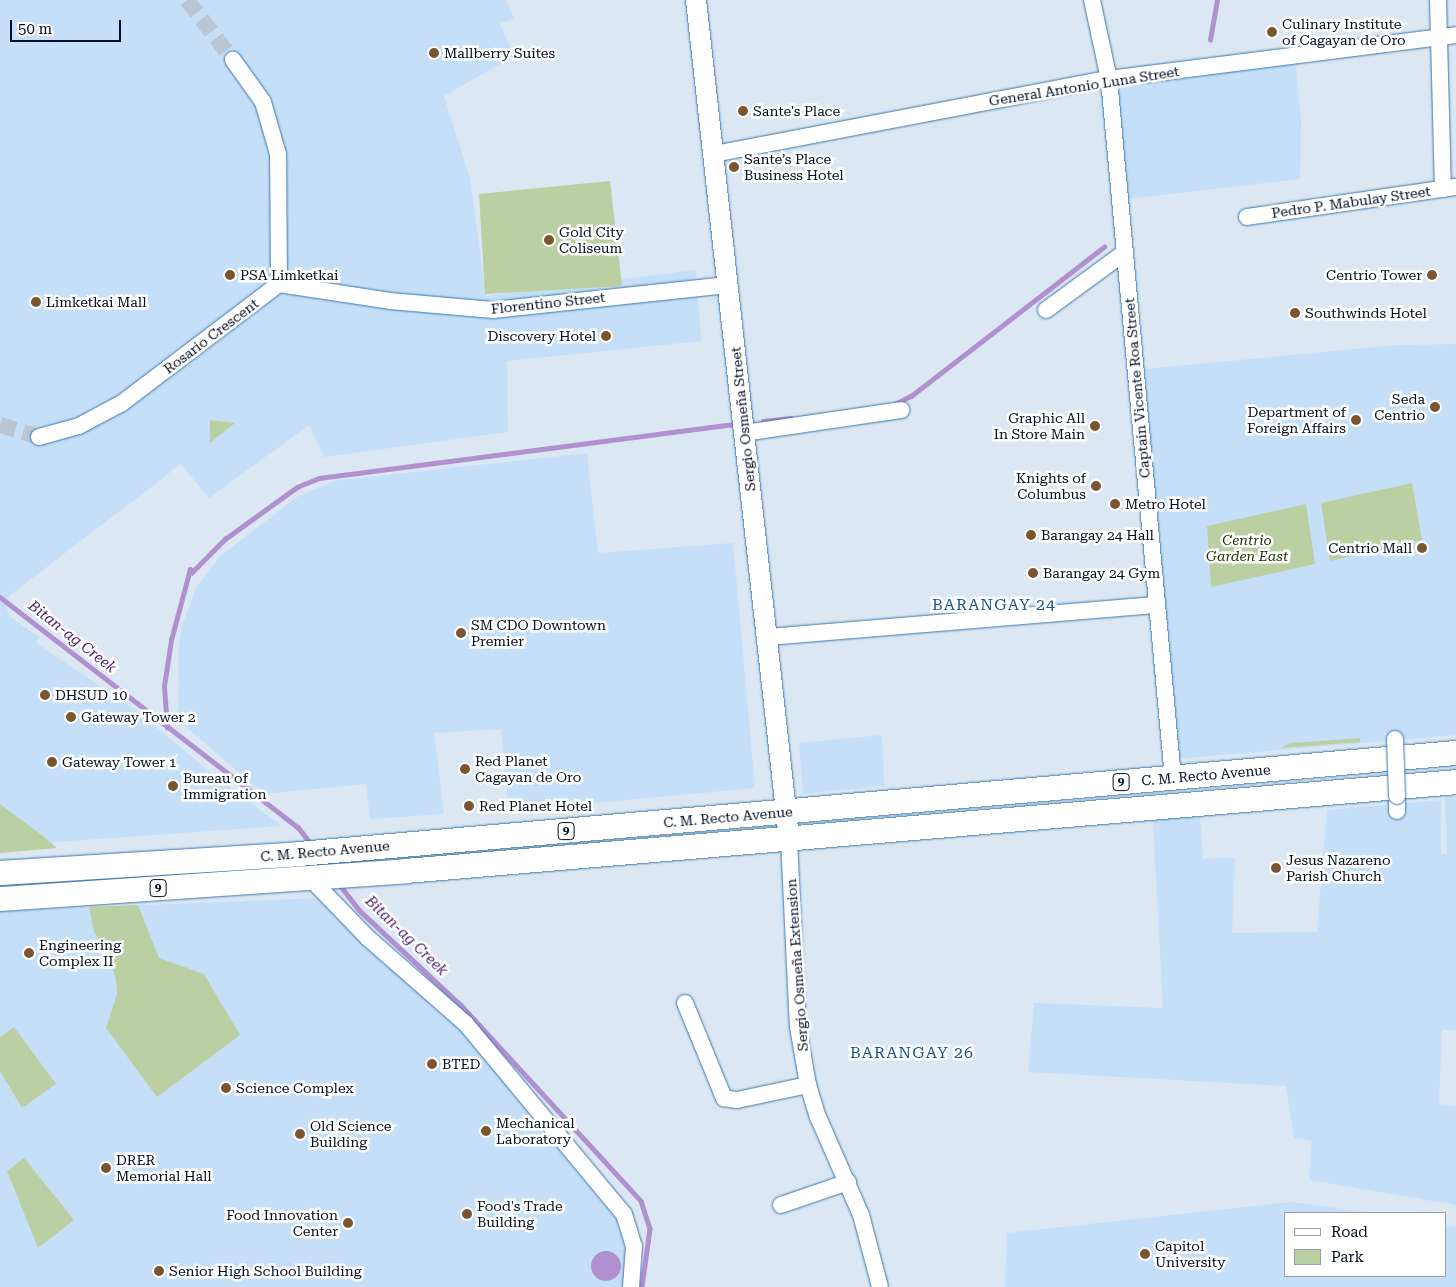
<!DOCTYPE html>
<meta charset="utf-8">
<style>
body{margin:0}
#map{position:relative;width:1456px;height:1287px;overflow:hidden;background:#dbe7f3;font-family:"Roboto Serif",serif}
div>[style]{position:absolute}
.built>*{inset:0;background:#c5dff9}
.green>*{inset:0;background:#bbd0a2}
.water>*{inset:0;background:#b190d0}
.round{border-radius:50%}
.stream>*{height:4.5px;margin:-2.25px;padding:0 2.25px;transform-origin:2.25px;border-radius:2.25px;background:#b190d0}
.minor-tunnel>*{height:16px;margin-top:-8px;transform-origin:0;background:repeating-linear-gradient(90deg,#bac6d4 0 16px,transparent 0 24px)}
.roads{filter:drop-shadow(0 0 1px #3b76ab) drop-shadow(0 0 1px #3b76ab)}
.minor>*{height:16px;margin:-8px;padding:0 8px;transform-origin:8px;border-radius:8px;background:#fff}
.major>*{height:20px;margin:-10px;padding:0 10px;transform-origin:10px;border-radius:10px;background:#fff}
.highway>*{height:24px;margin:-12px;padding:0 12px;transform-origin:12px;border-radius:12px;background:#fff}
.bridges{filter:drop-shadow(0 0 1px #3b76ab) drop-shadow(0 0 1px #3b76ab)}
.minor-bridge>*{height:16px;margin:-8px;padding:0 8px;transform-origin:8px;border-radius:8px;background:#fff}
.dots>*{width:14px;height:14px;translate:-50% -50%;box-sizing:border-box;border:2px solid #fff;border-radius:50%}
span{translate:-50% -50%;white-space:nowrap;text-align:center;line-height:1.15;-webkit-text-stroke:5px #fff;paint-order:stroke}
.shield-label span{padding:1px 4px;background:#fff;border:1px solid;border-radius:4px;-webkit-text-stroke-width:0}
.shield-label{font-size:12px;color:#000d22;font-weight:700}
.poi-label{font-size:14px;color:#000d22}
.left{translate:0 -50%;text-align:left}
.right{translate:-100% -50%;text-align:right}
.street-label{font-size:14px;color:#000d22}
.park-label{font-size:14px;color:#233501;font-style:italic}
.water-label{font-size:15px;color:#4e226e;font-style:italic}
.quarter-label{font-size:16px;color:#185689;letter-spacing:1px}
.legend{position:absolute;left:1284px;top:1212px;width:162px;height:65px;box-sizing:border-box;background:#fff;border:1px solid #999ea7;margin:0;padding:6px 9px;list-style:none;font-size:15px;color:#000d22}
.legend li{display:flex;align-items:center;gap:10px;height:25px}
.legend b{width:25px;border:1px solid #999ea7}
.scale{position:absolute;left:10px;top:20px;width:111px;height:22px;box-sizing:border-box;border:2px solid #000d22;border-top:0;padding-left:6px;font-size:15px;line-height:18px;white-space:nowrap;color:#000d22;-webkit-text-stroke:4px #fff;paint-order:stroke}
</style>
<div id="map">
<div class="built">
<i style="clip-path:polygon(0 0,506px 0,514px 18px,500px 24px,514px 56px,444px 96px,470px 178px,486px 296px,696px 270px,701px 341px,507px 361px,508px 432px,324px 457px,309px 425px,209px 498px,181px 464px,9px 596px,6px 606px,10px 617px,39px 637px,36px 643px,137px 711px,211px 773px,282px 826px,0 846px)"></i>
<i style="clip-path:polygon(1295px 59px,1301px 119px,1300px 179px,1127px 199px,1115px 82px)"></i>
<i style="clip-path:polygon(1456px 344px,1456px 735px,1175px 759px,1145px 369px,1397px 345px)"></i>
<i style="clip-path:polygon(587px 453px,598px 553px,733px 543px,755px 788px,509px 811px,501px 729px,434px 733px,444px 814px,370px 819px,366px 784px,264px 794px,178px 720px,179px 644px,183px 623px,196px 588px,220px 556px,297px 497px,333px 481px)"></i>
<i style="clip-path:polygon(882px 735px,884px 786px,803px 794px,799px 743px)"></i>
<i style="clip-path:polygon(1456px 796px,1456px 1030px,1442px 1030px,1439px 1104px,1456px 1106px,1456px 1205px,1309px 1180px,1312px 1141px,1294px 1138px,1286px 1086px,1028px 1072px,1034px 1003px,1163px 1008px,1153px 820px,1200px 816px,1203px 859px,1235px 857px,1232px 933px,1317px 932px,1327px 810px,1441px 800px,1441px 854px,1447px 854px,1445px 797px)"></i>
<i style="clip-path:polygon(320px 898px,460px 1028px,629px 1230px,625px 1287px,0 1287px,0 911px)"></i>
<i style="clip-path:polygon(1291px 1202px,1372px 1213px,1285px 1213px,1285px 1276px,1445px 1276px,1445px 1225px,1456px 1227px,1456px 1287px,1005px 1287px,1007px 1233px)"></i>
</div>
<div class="green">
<i style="clip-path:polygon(610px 181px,622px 286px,485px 294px,479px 194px)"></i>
<i style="clip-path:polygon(210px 420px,235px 423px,210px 443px)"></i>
<i style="clip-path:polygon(1412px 483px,1422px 540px,1330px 561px,1321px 503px)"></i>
<i style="clip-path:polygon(1306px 504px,1315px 564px,1211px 587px,1207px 526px)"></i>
<i style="clip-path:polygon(1360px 738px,1360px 742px,1280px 748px,1291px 743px)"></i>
<i style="clip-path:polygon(0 804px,43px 836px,57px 848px,0 853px)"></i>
<i style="clip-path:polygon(138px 905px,159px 958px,204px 974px,240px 1035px,157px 1097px,106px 1028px,117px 994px,116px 980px,109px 955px,94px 932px,89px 907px)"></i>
<i style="clip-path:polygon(14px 1027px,56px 1084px,22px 1108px,0 1071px,0 1037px)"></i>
<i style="clip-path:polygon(24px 1158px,74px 1220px,38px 1248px,7px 1171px)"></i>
</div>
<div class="water">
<i class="round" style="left:591px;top:1251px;width:30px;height:30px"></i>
</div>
<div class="stream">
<i style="left:1210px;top:40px;width:41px;rotate:-80.1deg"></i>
<i style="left:895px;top:404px;width:18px;rotate:-27deg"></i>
<i style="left:911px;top:396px;width:244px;rotate:-37.7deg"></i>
<i style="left:763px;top:421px;width:28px;rotate:-6deg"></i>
<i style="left:0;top:597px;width:376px;rotate:37.7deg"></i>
<i style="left:298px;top:827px;width:23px;rotate:52deg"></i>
<i style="left:167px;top:728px;width:42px;rotate:-94.1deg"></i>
<i style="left:164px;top:686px;width:47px;rotate:-81.3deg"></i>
<i style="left:171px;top:640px;width:73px;rotate:-75deg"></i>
<i style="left:190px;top:569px;width:4px;rotate:56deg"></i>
<i style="left:192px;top:572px;width:47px;rotate:-45deg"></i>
<i style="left:225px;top:539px;width:89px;rotate:-35.8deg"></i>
<i style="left:297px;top:487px;width:24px;rotate:-22deg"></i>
<i style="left:319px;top:478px;width:420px;rotate:-7.4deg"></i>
<i style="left:339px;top:884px;width:33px;rotate:52deg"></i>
<i style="left:359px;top:910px;width:139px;rotate:43deg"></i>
<i style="left:461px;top:1005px;width:266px;rotate:47.4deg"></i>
<i style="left:641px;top:1201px;width:29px;rotate:72deg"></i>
<i style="left:650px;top:1229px;width:59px;rotate:97.9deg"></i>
</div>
<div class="minor-tunnel">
<i style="left:187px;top:0;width:76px;rotate:52.5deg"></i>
<i style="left:0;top:425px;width:41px;rotate:17.1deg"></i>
</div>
<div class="roads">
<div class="minor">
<i style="left:1092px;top:0;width:81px;rotate:77.9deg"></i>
<i style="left:1109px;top:79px;width:702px;rotate:84.77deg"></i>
<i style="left:1438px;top:0;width:189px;rotate:88.5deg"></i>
<i style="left:714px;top:154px;width:402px;rotate:-10.8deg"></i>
<i style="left:1109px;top:79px;width:350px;rotate:-7.2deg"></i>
<i style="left:1247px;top:217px;width:211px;rotate:-8.2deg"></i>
<i style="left:279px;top:284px;width:112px;rotate:8.7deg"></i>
<i style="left:390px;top:301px;width:103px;rotate:5deg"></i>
<i style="left:493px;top:310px;width:236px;rotate:-6.1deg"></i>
<i style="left:1046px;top:310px;width:97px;rotate:-36.2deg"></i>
<i style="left:744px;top:433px;width:159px;rotate:-8.3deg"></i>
<i style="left:39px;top:437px;width:41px;rotate:-15.4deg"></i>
<i style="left:79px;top:426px;width:49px;rotate:-28.1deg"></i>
<i style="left:122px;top:403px;width:197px;rotate:-37.2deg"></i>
<i style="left:279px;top:284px;width:130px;rotate:-90.4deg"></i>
<i style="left:278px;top:154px;width:54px;rotate:-106.1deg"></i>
<i style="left:263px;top:102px;width:52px;rotate:-125.5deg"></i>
<i style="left:767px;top:637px;width:391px;rotate:-4.7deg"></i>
<i style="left:1397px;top:796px;width:15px;rotate:90deg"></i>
<i style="left:789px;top:839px;width:188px;rotate:87.3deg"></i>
<i style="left:798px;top:1027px;width:59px;rotate:80.2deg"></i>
<i style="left:808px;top:1085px;width:34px;rotate:73deg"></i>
<i style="left:818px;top:1117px;width:107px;rotate:66.3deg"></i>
<i style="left:861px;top:1215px;width:74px;rotate:75.2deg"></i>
<i style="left:310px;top:878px;width:83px;rotate:46deg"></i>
<i style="left:368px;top:938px;width:130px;rotate:41.3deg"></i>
<i style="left:466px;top:1024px;width:247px;rotate:50.3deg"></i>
<i style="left:624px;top:1214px;width:34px;rotate:73deg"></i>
<i style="left:634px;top:1246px;width:41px;rotate:94.2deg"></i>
<i style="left:685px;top:1003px;width:103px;rotate:67.7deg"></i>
<i style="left:724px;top:1098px;width:13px;rotate:9deg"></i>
<i style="left:737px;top:1100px;width:73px;rotate:-11.9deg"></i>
<i style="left:781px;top:1205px;width:71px;rotate:-18.9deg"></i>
</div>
<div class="major">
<i style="left:696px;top:0;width:844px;rotate:83.67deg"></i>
</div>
<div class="highway">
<i style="left:0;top:873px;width:300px;rotate:-3.6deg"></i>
<i style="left:299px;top:854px;width:1161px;rotate:-4.99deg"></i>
<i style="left:0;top:899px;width:407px;rotate:-3.9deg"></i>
<i style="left:406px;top:871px;width:1054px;rotate:-4.84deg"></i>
</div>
</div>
<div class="bridges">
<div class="minor-bridge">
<i style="left:1395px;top:739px;width:57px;rotate:88deg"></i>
</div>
</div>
<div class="dots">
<i style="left:1272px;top:32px;background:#79562f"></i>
<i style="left:434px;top:53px;background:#79562f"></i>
<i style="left:743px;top:111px;background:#79562f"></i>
<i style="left:734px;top:167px;background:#79562f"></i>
<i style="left:549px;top:240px;background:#79562f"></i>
<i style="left:230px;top:275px;background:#79562f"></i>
<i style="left:1432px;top:275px;background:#79562f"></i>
<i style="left:36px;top:302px;background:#79562f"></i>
<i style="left:1295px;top:313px;background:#79562f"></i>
<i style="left:606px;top:336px;background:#79562f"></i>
<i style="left:1435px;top:407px;background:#79562f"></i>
<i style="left:1356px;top:420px;background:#79562f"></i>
<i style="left:1095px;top:426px;background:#79562f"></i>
<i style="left:1096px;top:486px;background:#79562f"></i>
<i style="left:1115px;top:504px;background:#79562f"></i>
<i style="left:1031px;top:535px;background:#79562f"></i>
<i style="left:1422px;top:548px;background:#79562f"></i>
<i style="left:1033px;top:573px;background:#79562f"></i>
<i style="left:461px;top:633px;background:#79562f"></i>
<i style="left:45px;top:695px;background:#79562f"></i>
<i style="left:71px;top:717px;background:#79562f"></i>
<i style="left:52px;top:762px;background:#79562f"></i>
<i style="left:465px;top:769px;background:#79562f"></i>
<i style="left:173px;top:786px;background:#79562f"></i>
<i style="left:469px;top:806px;background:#79562f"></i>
<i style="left:1276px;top:868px;background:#79562f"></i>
<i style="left:29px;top:953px;background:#79562f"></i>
<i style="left:432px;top:1064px;background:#79562f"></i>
<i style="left:226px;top:1088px;background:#79562f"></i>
<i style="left:486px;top:1131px;background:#79562f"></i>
<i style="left:300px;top:1134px;background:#79562f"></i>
<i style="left:106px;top:1168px;background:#79562f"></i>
<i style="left:467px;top:1214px;background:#79562f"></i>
<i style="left:348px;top:1223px;background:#79562f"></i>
<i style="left:1145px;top:1254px;background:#79562f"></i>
<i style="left:159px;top:1271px;background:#79562f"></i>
</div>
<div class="shield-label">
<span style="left:1121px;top:782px">9</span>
<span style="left:566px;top:831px">9</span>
<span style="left:158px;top:888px">9</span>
</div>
<div class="poi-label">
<span class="left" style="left:1282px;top:32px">Culinary Institute<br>of Cagayan de Oro</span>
<span class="left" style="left:444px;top:53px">Mallberry Suites</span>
<span class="left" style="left:753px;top:111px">Sante's Place</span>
<span class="left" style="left:744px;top:167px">Sante’s Place<br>Business Hotel</span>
<span class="left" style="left:559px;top:240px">Gold City<br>Coliseum</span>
<span class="left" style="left:240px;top:275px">PSA Limketkai</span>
<span class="right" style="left:1422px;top:275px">Centrio Tower</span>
<span class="left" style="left:46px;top:302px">Limketkai Mall</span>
<span class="left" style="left:1305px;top:313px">Southwinds Hotel</span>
<span class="right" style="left:596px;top:336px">Discovery Hotel</span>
<span class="right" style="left:1425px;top:407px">Seda<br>Centrio</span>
<span class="right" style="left:1346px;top:420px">Department of<br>Foreign Affairs</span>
<span class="right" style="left:1085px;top:426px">Graphic All<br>In Store Main</span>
<span class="right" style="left:1086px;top:486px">Knights of<br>Columbus</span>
<span class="left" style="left:1125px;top:504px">Metro Hotel</span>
<span class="left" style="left:1041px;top:535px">Barangay 24 Hall</span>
<span class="right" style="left:1412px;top:548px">Centrio Mall</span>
<span class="left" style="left:1043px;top:573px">Barangay 24 Gym</span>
<span class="left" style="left:471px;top:633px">SM CDO Downtown<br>Premier</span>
<span class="left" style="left:55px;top:695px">DHSUD 10</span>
<span class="left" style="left:81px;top:717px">Gateway Tower 2</span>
<span class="left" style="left:475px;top:769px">Red Planet<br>Cagayan de Oro</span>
<span class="left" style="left:62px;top:762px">Gateway Tower 1</span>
<span class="left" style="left:183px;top:786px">Bureau of<br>Immigration</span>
<span class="left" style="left:479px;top:806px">Red Planet Hotel</span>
<span class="left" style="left:1286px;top:868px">Jesus Nazareno<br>Parish Church</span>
<span class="left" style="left:39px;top:953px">Engineering<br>Complex II</span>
<span class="left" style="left:442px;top:1064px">BTED</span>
<span class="left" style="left:236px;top:1088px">Science Complex</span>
<span class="left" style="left:496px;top:1131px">Mechanical<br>Laboratory</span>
<span class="left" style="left:310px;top:1134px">Old Science<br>Building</span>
<span class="left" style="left:116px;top:1168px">DRER<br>Memorial Hall</span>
<span class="left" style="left:477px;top:1214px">Food's Trade<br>Building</span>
<span class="right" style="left:338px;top:1223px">Food Innovation<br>Center</span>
<span class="left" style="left:1155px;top:1254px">Capitol<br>University</span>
<span class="left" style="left:169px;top:1271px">Senior High School Building</span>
</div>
<div class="street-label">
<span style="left:1084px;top:86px;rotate:-9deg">General Antonio Luna Street</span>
<span style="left:1351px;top:202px;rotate:-8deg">Pedro P. Mabulay Street</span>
<span style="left:548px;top:303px;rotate:-6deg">Florentino Street</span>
<span style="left:211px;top:336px;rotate:-37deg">Rosario Crescent</span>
<span style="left:1137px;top:388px;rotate:-95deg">Captain Vicente Roa Street</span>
<span style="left:743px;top:419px;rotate:-96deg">Sergio Osmeña Street</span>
<span style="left:1206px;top:775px;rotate:-5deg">C. M. Recto Avenue</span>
<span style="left:728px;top:817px;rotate:-5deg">C. M. Recto Avenue</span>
<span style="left:325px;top:851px;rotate:-5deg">C. M. Recto Avenue</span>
<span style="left:797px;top:965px;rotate:-94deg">Sergio Osmeña Extension</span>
</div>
<div class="park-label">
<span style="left:1247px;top:548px">Centrio<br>Garden East</span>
</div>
<div class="water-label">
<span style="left:72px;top:637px;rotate:38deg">Bitan-ag Creek</span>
<span style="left:406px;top:936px;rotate:44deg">Bitan-ag Creek</span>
</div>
<div class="quarter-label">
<span style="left:994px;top:605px">BARANGAY 24</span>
<span style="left:912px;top:1053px">BARANGAY 26</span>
</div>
<ul class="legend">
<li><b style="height:6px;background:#fff"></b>Road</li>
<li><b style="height:14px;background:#bbd0a2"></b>Park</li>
</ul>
<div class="scale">50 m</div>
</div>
